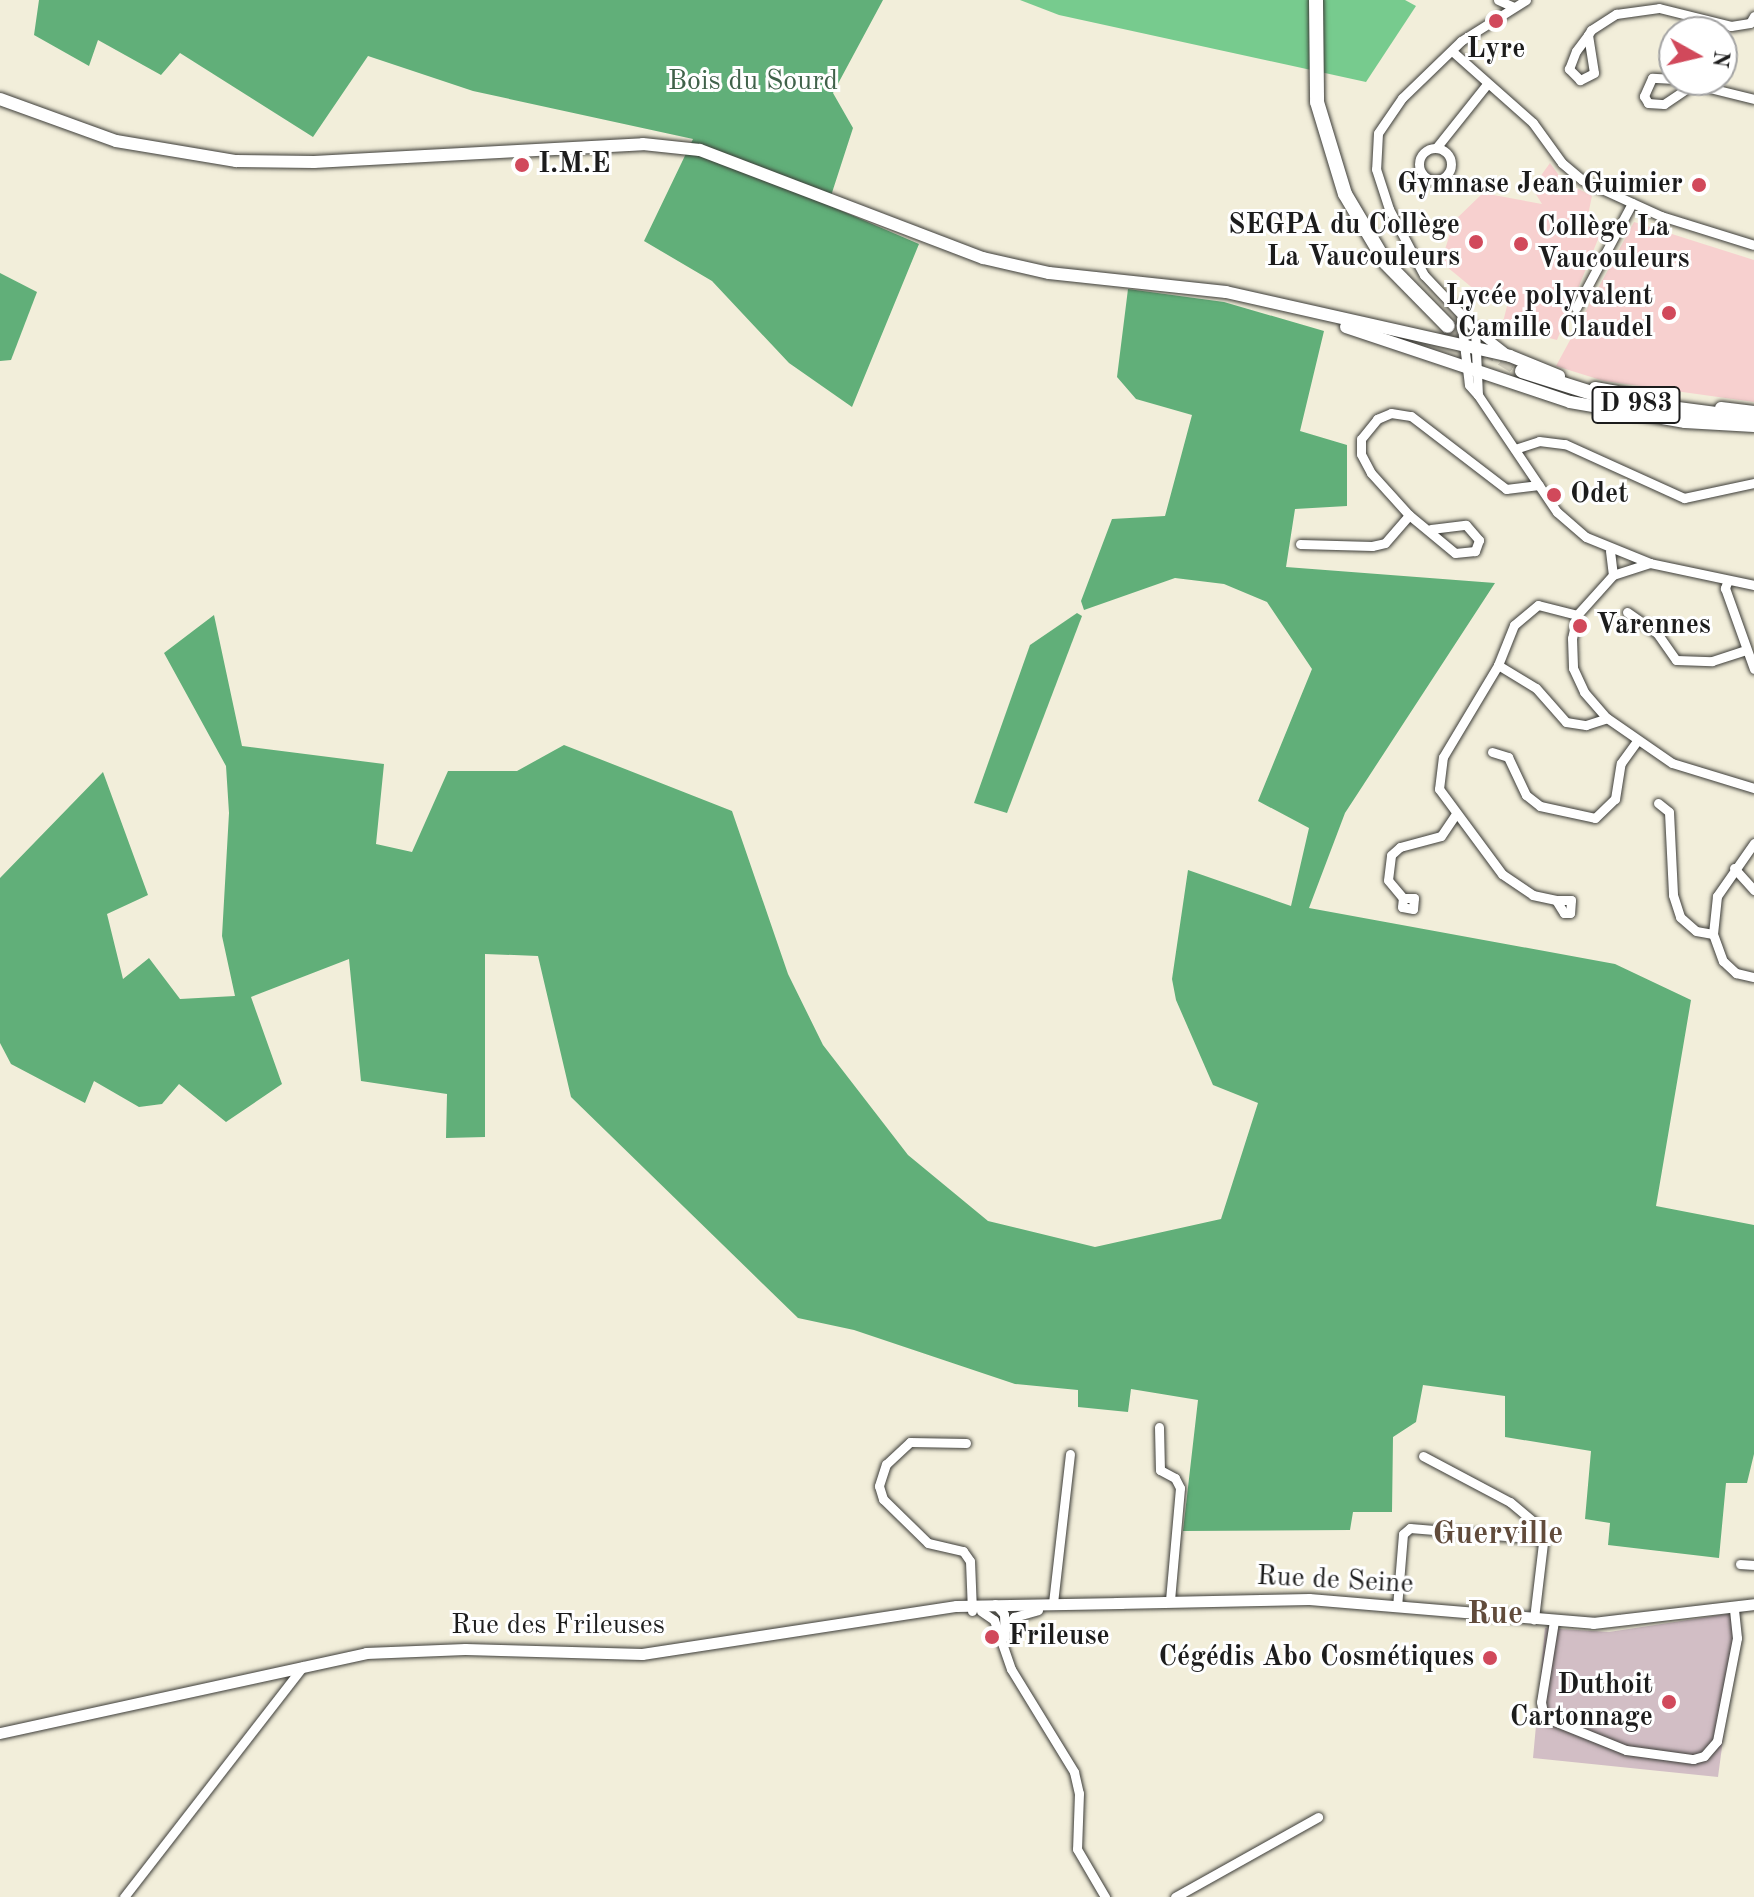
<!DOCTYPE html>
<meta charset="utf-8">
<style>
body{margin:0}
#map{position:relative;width:1754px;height:1897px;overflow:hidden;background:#f2eeda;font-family:"Old Standard TT",serif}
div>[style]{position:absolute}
.built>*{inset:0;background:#f7d0cf}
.industrial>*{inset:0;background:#d2bec5}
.green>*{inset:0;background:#77cb8e}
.forest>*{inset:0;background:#61af79}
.primary-tunnel>*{height:14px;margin-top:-7px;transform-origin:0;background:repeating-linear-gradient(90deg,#d2cebe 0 14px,transparent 0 21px)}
.roads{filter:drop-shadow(0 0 2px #3c3c38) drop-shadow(0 0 2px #3c3c38)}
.minor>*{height:9px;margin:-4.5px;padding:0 4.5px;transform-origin:4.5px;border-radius:4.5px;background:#fff}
.minor>.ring{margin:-4.5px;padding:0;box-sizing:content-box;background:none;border:9px solid #fff;border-radius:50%}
.tertiary>*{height:11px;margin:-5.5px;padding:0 5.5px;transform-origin:5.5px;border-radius:5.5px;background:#fff}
.secondary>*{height:12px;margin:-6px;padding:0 6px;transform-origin:6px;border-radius:6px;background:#fff}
.primary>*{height:14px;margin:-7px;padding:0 7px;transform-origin:7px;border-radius:7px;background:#fff}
.dots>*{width:22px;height:22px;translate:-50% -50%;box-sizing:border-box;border:4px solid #fff;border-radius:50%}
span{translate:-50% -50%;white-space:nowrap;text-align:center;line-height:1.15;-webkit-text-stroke:6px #fff;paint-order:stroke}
.shield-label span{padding:2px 6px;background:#fff;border:2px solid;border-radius:6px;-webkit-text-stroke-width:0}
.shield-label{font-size:26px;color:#1c1c1c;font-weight:700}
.poi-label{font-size:28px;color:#1c1c1c;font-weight:700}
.left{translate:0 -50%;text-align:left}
.right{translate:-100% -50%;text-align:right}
.park-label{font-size:28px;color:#40624a}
.street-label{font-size:28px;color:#1c1c1c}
.quarter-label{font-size:32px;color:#614b3b;font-weight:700}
.north{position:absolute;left:1658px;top:16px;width:80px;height:80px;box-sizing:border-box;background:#fff;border:2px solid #a4a4a4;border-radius:50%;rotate:98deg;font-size:22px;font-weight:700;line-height:32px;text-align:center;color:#1c1c1c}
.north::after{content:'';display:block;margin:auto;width:28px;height:36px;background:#d1495b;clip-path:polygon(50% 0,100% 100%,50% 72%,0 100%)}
</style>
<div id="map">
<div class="built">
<i style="clip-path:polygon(1550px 163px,1563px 181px,1592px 196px,1587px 220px,1603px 227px,1557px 340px,1502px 326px,1508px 302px,1475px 290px,1441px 262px,1454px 221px,1483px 193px,1542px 204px,1532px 188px)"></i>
<i style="clip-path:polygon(1634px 222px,1754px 260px,1754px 402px,1604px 381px,1556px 366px)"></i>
</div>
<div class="industrial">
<i style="clip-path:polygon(1740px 1612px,1718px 1777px,1533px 1758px,1545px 1628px,1609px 1632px)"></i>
</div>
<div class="green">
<i style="clip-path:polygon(1020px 0,1405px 0,1416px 6px,1366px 82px,1059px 15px)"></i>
</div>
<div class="forest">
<i style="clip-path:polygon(39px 0,883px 0,833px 93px,853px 128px,828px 205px,919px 244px,852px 407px,789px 363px,712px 281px,644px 241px,693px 139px,473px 91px,368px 56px,313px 137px,180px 53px,161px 75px,98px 40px,89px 66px,34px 35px)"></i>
<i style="clip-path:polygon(0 273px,37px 292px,11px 360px,0 361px)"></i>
<i style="clip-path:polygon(1128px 289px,1224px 302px,1324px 331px,1300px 431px,1347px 445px,1347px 506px,1295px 509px,1286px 567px,1495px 583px,1345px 813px,1309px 908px,1615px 964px,1691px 1000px,1656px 1206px,1754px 1225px,1754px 1454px,1747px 1483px,1726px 1483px,1719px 1558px,1608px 1545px,1610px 1523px,1585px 1519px,1591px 1451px,1505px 1437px,1505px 1396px,1423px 1385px,1416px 1422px,1393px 1437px,1392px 1512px,1353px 1512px,1350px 1530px,1183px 1531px,1198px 1400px,1131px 1389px,1128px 1412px,1078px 1407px,1078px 1390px,1015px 1384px,854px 1330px,798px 1318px,571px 1097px,538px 956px,485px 954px,485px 1137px,446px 1138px,447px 1094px,361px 1081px,349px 959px,251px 997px,282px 1084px,226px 1122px,179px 1084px,162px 1104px,139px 1107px,94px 1081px,85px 1103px,11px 1064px,0 1043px,0 878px,103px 772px,148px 895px,107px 914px,123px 979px,149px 958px,180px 999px,235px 996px,222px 936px,229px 813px,226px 766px,164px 653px,214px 615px,242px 746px,384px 764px,376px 844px,412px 852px,448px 771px,517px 771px,564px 745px,732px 811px,788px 974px,823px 1045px,908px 1155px,988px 1221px,1095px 1247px,1221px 1219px,1258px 1103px,1213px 1085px,1176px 1000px,1172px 979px,1188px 870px,1291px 906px,1309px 828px,1258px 801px,1312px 669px,1267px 602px,1224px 584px,1175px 578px,1084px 610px,1081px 601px,1112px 519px,1165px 516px,1192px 415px,1136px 399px,1117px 377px)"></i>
<i style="clip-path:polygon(1077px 613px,1082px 616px,1007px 813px,974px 803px,1030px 645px)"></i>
</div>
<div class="primary-tunnel">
<i style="left:1448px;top:326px;width:87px;rotate:31.3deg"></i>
</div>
<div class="roads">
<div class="minor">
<i style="left:1498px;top:0;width:17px;rotate:24deg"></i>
<i style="left:1526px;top:0;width:77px;rotate:147.8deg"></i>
<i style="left:1461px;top:41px;width:82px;rotate:136deg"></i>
<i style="left:1402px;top:98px;width:42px;rotate:124.4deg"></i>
<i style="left:1378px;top:133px;width:36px;rotate:93deg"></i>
<i style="left:1376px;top:169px;width:42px;rotate:72deg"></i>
<i style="left:1389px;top:209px;width:75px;rotate:62.1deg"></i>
<i style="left:1424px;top:275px;width:74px;rotate:46.6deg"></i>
<i style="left:1475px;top:329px;width:66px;rotate:87.4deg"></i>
<i style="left:1478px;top:395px;width:141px;rotate:56deg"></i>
<i style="left:1557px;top:512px;width:38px;rotate:41deg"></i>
<i style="left:1586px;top:537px;width:69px;rotate:22.1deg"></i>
<i style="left:1588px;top:35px;width:38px;rotate:81deg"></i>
<i style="left:1594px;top:73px;width:16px;rotate:153deg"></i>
<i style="left:1580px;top:80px;width:16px;rotate:-135deg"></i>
<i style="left:1569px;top:69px;width:19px;rotate:-69deg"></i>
<i style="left:1576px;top:51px;width:20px;rotate:-53deg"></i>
<i style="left:1588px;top:35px;width:6px;rotate:-59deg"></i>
<i style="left:1591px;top:30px;width:30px;rotate:-33deg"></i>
<i style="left:1616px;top:14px;width:43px;rotate:-7.9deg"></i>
<i style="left:1659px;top:8px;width:74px;rotate:14deg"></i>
<i style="left:1731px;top:26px;width:19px;rotate:-9deg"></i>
<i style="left:1750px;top:23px;width:8px;rotate:-60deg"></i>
<i style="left:1452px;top:51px;width:108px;rotate:41.6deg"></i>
<i style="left:1533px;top:123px;width:49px;rotate:54.1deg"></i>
<i style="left:1562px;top:163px;width:26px;rotate:40deg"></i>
<i style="left:1582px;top:180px;width:87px;rotate:24.5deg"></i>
<i style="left:1661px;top:216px;width:97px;rotate:17.3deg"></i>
<i style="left:1674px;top:79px;width:22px;rotate:-177deg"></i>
<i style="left:1652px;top:78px;width:20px;rotate:114deg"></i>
<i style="left:1644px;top:96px;width:8px;rotate:60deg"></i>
<i style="left:1648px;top:103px;width:16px;rotate:4deg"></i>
<i style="left:1664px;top:104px;width:36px;rotate:-34deg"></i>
<i style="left:1677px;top:80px;width:79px;rotate:13.9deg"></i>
<i class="ring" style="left:1419px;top:148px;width:23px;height:23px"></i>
<i style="left:1436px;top:148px;width:82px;rotate:-51.4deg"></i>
<i style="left:1576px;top:308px;width:119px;rotate:-61.9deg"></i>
<i style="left:1461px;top:319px;width:66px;rotate:83.1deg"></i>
<i style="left:1469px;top:385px;width:13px;rotate:48deg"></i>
<i style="left:1475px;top:329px;width:41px;rotate:38deg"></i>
<i style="left:1515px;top:449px;width:25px;rotate:-18deg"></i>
<i style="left:1539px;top:441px;width:26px;rotate:7deg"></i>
<i style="left:1565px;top:444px;width:131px;rotate:24.4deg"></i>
<i style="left:1684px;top:498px;width:72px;rotate:-12.1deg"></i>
<i style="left:1431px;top:529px;width:35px;rotate:-7deg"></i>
<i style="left:1466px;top:525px;width:20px;rotate:49deg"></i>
<i style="left:1479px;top:540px;width:12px;rotate:110deg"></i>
<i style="left:1475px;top:551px;width:20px;rotate:174deg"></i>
<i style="left:1455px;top:553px;width:60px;rotate:-140.4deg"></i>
<i style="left:1409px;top:515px;width:57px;rotate:-132.1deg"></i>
<i style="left:1371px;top:473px;width:21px;rotate:-118deg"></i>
<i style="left:1361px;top:454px;width:15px;rotate:-90deg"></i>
<i style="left:1361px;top:439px;width:26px;rotate:-51deg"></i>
<i style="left:1377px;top:419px;width:15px;rotate:-23deg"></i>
<i style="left:1391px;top:413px;width:20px;rotate:9deg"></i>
<i style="left:1411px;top:416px;width:120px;rotate:37.5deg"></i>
<i style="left:1506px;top:489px;width:33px;rotate:-7deg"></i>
<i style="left:1300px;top:544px;width:72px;rotate:1.6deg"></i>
<i style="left:1372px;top:546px;width:13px;rotate:-13deg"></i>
<i style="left:1385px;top:543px;width:37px;rotate:-49deg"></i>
<i style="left:1610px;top:551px;width:24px;rotate:83deg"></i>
<i style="left:1728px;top:580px;width:9px;rotate:111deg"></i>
<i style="left:1725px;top:588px;width:86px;rotate:70.3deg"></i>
<i style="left:1754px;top:585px;width:106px;rotate:-168.1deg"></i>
<i style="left:1650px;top:563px;width:39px;rotate:162deg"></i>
<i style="left:1613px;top:575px;width:54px;rotate:132deg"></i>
<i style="left:1577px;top:615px;width:24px;rotate:102deg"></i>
<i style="left:1572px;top:638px;width:30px;rotate:88deg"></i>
<i style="left:1573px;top:668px;width:26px;rotate:65deg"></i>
<i style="left:1584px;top:692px;width:35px;rotate:49deg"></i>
<i style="left:1607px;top:718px;width:79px;rotate:34.7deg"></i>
<i style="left:1672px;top:763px;width:86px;rotate:17deg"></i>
<i style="left:1627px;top:612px;width:37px;rotate:35deg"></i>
<i style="left:1657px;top:633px;width:33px;rotate:55deg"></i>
<i style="left:1676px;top:660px;width:36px;rotate:2deg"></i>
<i style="left:1712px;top:661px;width:36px;rotate:-18deg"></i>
<i style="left:1498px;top:665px;width:44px;rotate:31.2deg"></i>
<i style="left:1536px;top:688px;width:45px;rotate:48.6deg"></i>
<i style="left:1566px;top:722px;width:20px;rotate:9deg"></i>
<i style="left:1586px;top:725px;width:22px;rotate:-18deg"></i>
<i style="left:1492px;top:752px;width:17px;rotate:17deg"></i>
<i style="left:1508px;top:757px;width:42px;rotate:64.7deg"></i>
<i style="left:1526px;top:795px;width:18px;rotate:38deg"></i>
<i style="left:1540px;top:806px;width:56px;rotate:12.3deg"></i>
<i style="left:1595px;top:818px;width:28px;rotate:-44deg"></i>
<i style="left:1615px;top:799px;width:36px;rotate:-81deg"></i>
<i style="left:1621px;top:763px;width:27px;rotate:-54deg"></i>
<i style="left:1658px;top:803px;width:14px;rotate:39deg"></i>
<i style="left:1669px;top:812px;width:83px;rotate:87.2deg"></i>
<i style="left:1673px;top:895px;width:23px;rotate:72deg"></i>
<i style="left:1680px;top:917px;width:21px;rotate:41deg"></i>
<i style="left:1696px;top:931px;width:17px;rotate:10deg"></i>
<i style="left:1754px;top:843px;width:65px;rotate:124.9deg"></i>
<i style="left:1717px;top:896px;width:38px;rotate:96deg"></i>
<i style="left:1713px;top:934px;width:29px;rotate:70deg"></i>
<i style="left:1723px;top:961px;width:18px;rotate:43deg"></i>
<i style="left:1736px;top:973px;width:18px;rotate:13deg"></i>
<i style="left:1734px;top:868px;width:30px;rotate:48deg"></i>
<i style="left:1403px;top:898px;width:11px"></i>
<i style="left:1414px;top:898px;width:11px;rotate:95deg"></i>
<i style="left:1413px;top:909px;width:11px;rotate:-170deg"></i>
<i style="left:1402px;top:907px;width:9px;rotate:-84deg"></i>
<i style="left:1403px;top:898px;width:23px;rotate:-130deg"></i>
<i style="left:1388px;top:880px;width:25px;rotate:-83deg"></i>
<i style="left:1391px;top:855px;width:12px;rotate:-42deg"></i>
<i style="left:1400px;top:847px;width:42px;rotate:-15deg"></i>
<i style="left:1441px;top:836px;width:25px;rotate:-56deg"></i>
<i style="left:1556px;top:900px;width:15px"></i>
<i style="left:1571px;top:900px;width:13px;rotate:94deg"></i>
<i style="left:1570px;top:913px;width:6px;rotate:180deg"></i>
<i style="left:1564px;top:913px;width:15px;rotate:-122deg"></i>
<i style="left:1556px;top:900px;width:24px;rotate:-168deg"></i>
<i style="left:1533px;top:895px;width:37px;rotate:-146deg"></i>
<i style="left:1502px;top:874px;width:106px;rotate:-126.5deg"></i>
<i style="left:1439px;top:789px;width:32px;rotate:-83deg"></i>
<i style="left:1443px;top:757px;width:107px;rotate:-59.1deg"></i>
<i style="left:1498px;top:665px;width:43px;rotate:-68.2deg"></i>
<i style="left:1514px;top:625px;width:31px;rotate:-40deg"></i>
<i style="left:1538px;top:605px;width:40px;rotate:14.4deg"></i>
<i style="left:1159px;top:1427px;width:43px;rotate:88.7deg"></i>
<i style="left:1160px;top:1470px;width:17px;rotate:28deg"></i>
<i style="left:1175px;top:1478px;width:11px;rotate:63deg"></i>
<i style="left:1180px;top:1488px;width:113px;rotate:95.1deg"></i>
<i style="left:966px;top:1443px;width:56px;rotate:-179deg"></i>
<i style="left:910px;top:1442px;width:33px;rotate:137deg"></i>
<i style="left:886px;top:1464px;width:23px;rotate:108deg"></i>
<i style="left:879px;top:1486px;width:14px;rotate:73deg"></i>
<i style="left:883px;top:1499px;width:63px;rotate:44.4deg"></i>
<i style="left:928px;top:1543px;width:36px;rotate:13deg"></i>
<i style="left:963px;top:1551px;width:12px;rotate:55deg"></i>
<i style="left:970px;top:1561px;width:50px;rotate:87.7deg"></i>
<i style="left:1423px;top:1456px;width:98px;rotate:27.9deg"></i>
<i style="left:1510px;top:1502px;width:31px;rotate:40deg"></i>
<i style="left:1534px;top:1522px;width:23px;rotate:67deg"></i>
<i style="left:1543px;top:1543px;width:77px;rotate:96.8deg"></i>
<i style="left:1740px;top:1564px;width:14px;rotate:4deg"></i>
<i style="left:1053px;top:1603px;width:150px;rotate:-83.5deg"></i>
<i style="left:995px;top:1604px;width:13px;rotate:48deg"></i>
<i style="left:1004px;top:1614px;width:23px;rotate:88deg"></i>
<i style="left:1397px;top:1607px;width:73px;rotate:-85.3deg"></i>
<i style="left:1403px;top:1534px;width:9px;rotate:-41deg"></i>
<i style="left:1410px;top:1528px;width:132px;rotate:4.8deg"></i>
<i style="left:981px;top:1611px;width:16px;rotate:35deg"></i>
<i style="left:994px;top:1620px;width:52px;rotate:70.9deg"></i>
<i style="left:1011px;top:1669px;width:121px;rotate:58.5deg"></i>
<i style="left:1074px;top:1772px;width:22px;rotate:77deg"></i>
<i style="left:1079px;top:1793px;width:56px;rotate:92deg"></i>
<i style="left:1077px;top:1849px;width:56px;rotate:59.7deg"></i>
<i style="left:1554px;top:1621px;width:82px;rotate:99.1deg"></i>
<i style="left:1541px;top:1702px;width:15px;rotate:79deg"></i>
<i style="left:1544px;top:1717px;width:88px;rotate:21.9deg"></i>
<i style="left:1626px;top:1750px;width:68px;rotate:7.7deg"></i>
<i style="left:1693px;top:1759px;width:11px;rotate:-15deg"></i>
<i style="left:1704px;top:1756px;width:20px;rotate:-49deg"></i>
<i style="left:1717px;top:1741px;width:105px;rotate:-79deg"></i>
<i style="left:1737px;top:1638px;width:31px;rotate:-96deg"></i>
<i style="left:1006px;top:1628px;width:14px;rotate:-54deg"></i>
<i style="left:1014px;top:1617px;width:25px;rotate:-16deg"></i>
<i style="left:124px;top:1897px;width:292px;rotate:-52.2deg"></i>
<i style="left:1175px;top:1897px;width:164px;rotate:-29.2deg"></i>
</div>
<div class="tertiary">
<i style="left:1116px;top:1603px;width:193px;rotate:-1.2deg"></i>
<i style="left:1309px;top:1599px;width:285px;rotate:4.8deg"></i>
<i style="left:1593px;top:1623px;width:162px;rotate:-6.7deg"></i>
<i style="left:0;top:1733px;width:375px;rotate:-12.3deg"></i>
<i style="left:366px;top:1653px;width:99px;rotate:-2.3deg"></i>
<i style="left:465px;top:1649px;width:177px;rotate:1.6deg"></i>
<i style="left:642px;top:1654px;width:318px;rotate:-8.7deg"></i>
<i style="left:956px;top:1606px;width:165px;rotate:-1deg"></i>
</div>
<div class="secondary">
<i style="left:0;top:99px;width:123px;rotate:19.9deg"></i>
<i style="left:116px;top:141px;width:122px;rotate:9.5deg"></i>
<i style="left:236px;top:161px;width:78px;rotate:0.7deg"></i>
<i style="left:314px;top:162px;width:329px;rotate:-3.1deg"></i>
<i style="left:643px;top:144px;width:57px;rotate:6deg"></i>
<i style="left:700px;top:150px;width:303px;rotate:20.9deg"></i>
<i style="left:983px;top:258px;width:68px;rotate:12.8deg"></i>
<i style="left:1049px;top:273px;width:178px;rotate:6.1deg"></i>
<i style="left:1226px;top:292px;width:291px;rotate:12.7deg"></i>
<i style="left:1510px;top:356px;width:53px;rotate:22.2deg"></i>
<i style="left:1346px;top:327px;width:236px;rotate:18.5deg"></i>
<i style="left:1570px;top:402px;width:117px;rotate:9.9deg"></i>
<i style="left:1685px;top:422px;width:69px;rotate:3.3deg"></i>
<i style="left:1595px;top:388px;width:62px;rotate:10.2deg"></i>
<i style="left:1721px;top:408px;width:33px;rotate:7deg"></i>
</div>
<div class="primary">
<i style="left:1316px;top:0;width:102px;rotate:89.4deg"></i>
<i style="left:1317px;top:102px;width:96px;rotate:73.1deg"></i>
<i style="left:1345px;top:194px;width:80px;rotate:59.3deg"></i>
<i style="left:1386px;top:263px;width:88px;rotate:45.5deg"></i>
<i style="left:1522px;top:371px;width:100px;rotate:17.5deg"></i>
<i style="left:1617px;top:401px;width:138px;rotate:7.5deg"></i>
</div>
</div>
<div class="dots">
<i style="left:1496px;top:21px;background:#d1495b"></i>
<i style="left:522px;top:165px;background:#d1495b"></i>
<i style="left:1699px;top:185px;background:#d1495b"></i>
<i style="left:1476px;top:242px;background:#d1495b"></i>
<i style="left:1521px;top:244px;background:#d1495b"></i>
<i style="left:1669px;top:313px;background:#d1495b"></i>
<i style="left:1554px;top:495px;background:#d1495b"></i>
<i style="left:1580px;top:626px;background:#d1495b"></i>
<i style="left:992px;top:1637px;background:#d1495b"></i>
<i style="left:1490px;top:1658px;background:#d1495b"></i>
<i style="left:1669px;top:1702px;background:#d1495b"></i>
</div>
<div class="shield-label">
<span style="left:1636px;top:405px">D 983</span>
</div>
<div class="poi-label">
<span style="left:1496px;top:50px">Lyre</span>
<span class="left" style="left:538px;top:165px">I.M.E</span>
<span class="right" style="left:1683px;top:185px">Gymnase Jean Guimier</span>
<span class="right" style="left:1460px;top:242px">SEGPA du Collège<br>La Vaucouleurs</span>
<span class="left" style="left:1537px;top:244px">Collège La<br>Vaucouleurs</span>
<span class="right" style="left:1653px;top:313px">Lycée polyvalent<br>Camille Claudel</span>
<span class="left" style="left:1570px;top:495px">Odet</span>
<span class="left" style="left:1596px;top:626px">Varennes</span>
<span class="left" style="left:1008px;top:1637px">Frileuse</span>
<span class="right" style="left:1474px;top:1658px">Cégédis Abo Cosmétiques</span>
<span class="right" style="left:1653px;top:1702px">Duthoit<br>Cartonnage</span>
</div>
<div class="park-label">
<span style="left:753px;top:82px">Bois du Sourd</span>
</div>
<div class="street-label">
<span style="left:1335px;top:1581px;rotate:3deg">Rue de Seine</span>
<span style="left:558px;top:1626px">Rue des Frileuses</span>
</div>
<div class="quarter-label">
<span style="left:1498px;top:1535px">Guerville</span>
<span style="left:1495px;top:1615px">Rue</span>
</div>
<div class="north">N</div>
</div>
